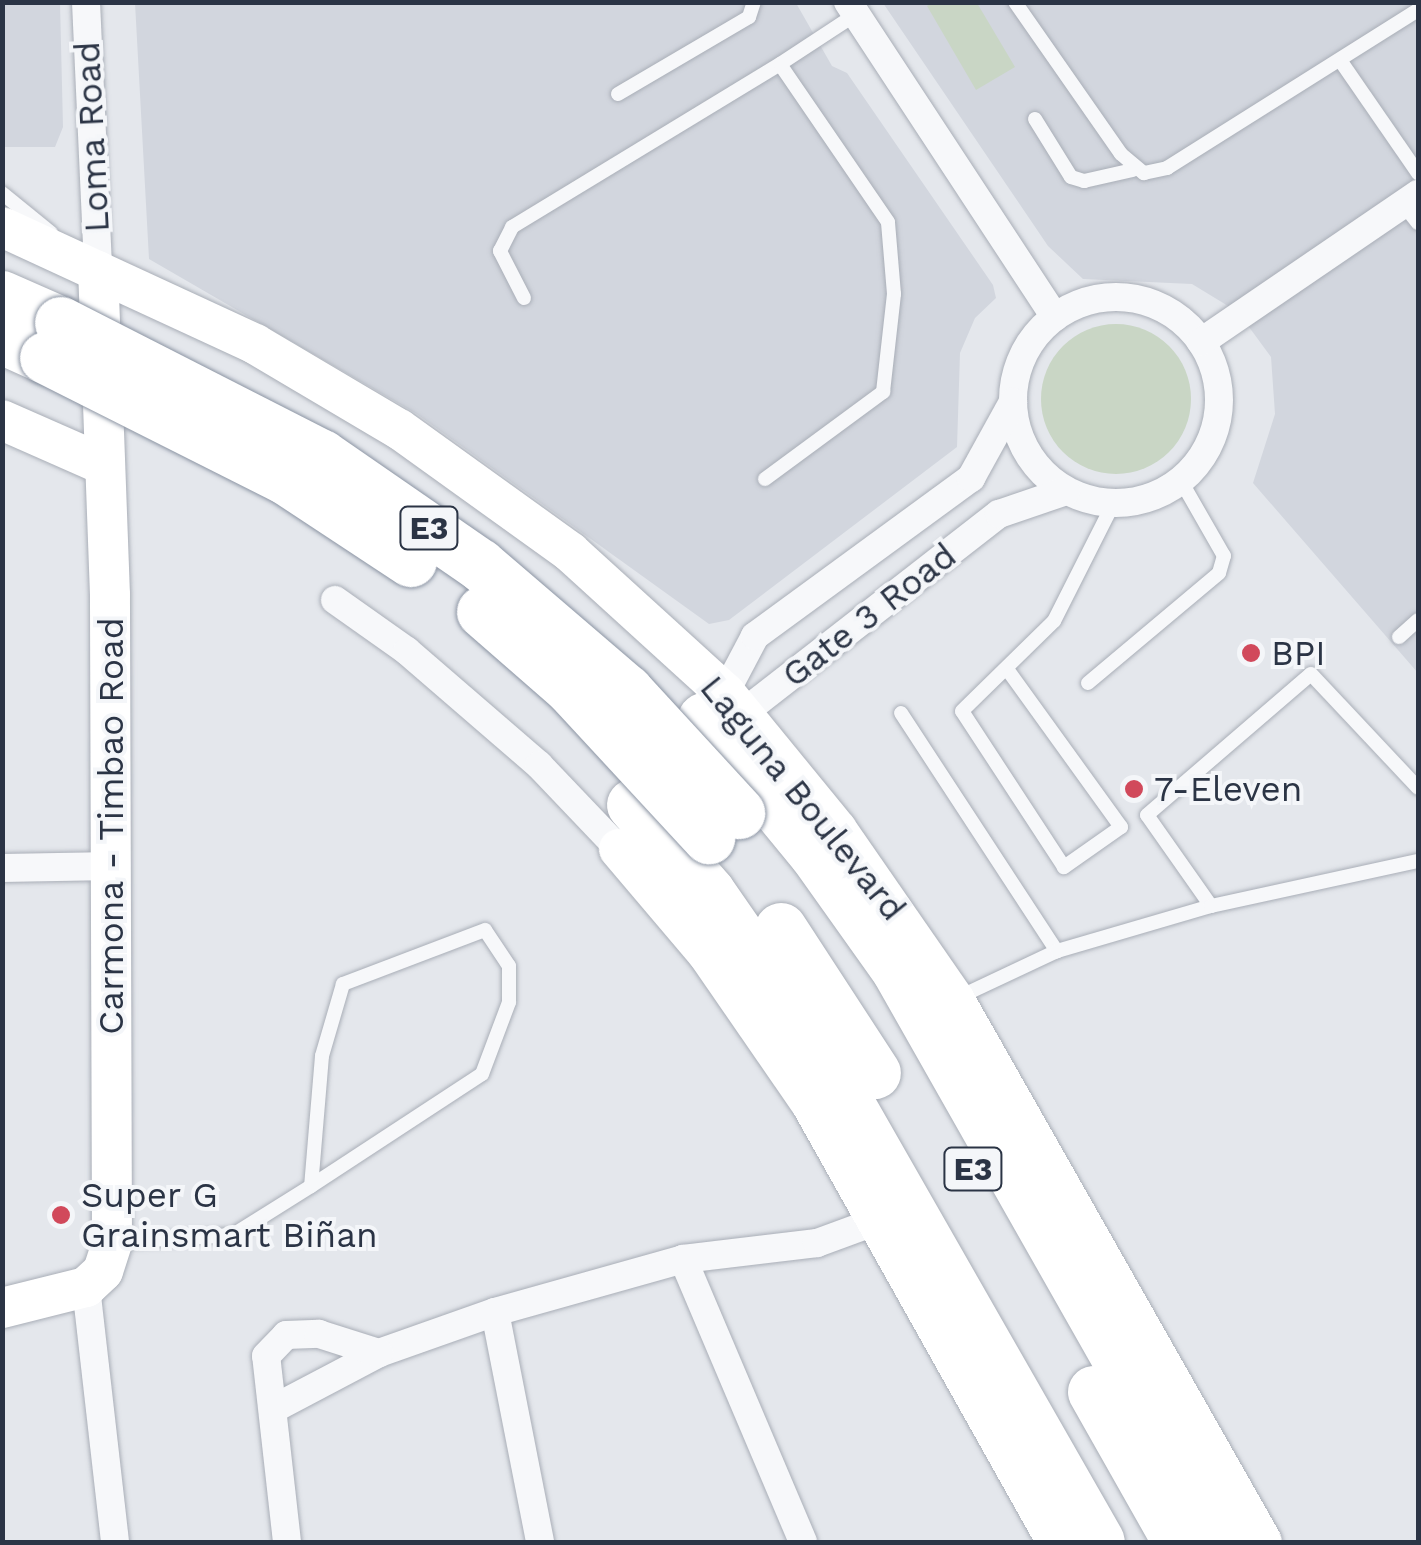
<!DOCTYPE html>
<meta charset="utf-8">
<style>
body{margin:0}
#map{position:relative;width:1421px;height:1545px;overflow:hidden;background:#e4e7ec;font-family:"Work Sans",sans-serif}
div>[style]{position:absolute}
.built>*{inset:0;background:#d2d6de}
.green>*{inset:0;background:#c9d6c5}
.round{border-radius:50%}
.roads{filter:drop-shadow(0 0 2px #a9aeb7) drop-shadow(0 0 2px #a9aeb7)}
.service>*{height:14px;margin:-7px;padding:0 7px;transform-origin:7px;border-radius:7px;background:#f7f8fa}
.minor>*{height:28px;margin:-14px;padding:0 14px;transform-origin:14px;border-radius:14px;background:#f7f8fa}
.minor>.ring{margin:-14px;padding:0;box-sizing:content-box;background:none;border:28px solid #f7f8fa;border-radius:50%}
.secondary>*{height:40px;margin:-20px;padding:0 20px;transform-origin:20px;border-radius:20px;background:#fff}
.motorway>*{height:52px;margin:-26px;padding:0 26px;transform-origin:26px;border-radius:26px;background:#fff}
.bridges{filter:drop-shadow(0 0 2px #8b94a3) drop-shadow(0 0 2px #8b94a3)}
.motorway-bridge>*{height:52px;margin:-26px;padding:0 26px;transform-origin:26px;border-radius:26px;background:#fff}
.dots>*{width:28px;height:28px;translate:-50% -50%;box-sizing:border-box;border:5px solid #f4f6f9;border-radius:50%}
span{translate:-50% -50%;white-space:nowrap;text-align:center;line-height:1.15;-webkit-text-stroke:8px #f4f6f9;paint-order:stroke}
.shield-label span{padding:2px 8px;background:#f4f6f9;border:2px solid;border-radius:8px;-webkit-text-stroke-width:0}
.shield-label{font-size:32px;color:#2b3445;font-weight:700}
.street-label{font-size:35px;color:#2b3445}
.poi-label{font-size:35px;color:#2b3445}
.left{translate:0 -50%;text-align:left}
.frame{position:absolute;inset:0;border:5px solid #2b3445;pointer-events:none}
</style>
<div id="map">
<div class="built">
<i style="clip-path:polygon(2px 3px,60px 3px,63px 127px,55px 147px,3px 147px)"></i>
<i style="clip-path:polygon(135px 3px,796px 3px,832px 66px,847px 73px,993px 285px,996px 298px,975px 318px,960px 353px,957px 447px,729px 620px,709px 624px,417px 414px,149px 259px)"></i>
<i style="clip-path:polygon(883px 3px,1418px 3px,1418px 673px,1253px 483px,1275px 414px,1271px 357px,1238px 312px,1192px 284px,1083px 279px,1048px 246px)"></i>
</div>
<div class="green">
<i style="clip-path:polygon(933px 3px,977px 3px,1015px 67px,976px 90px,927px 6px)"></i>
<i class="round" style="left:1041px;top:324px;width:150px;height:150px"></i>
</div>
<div class="roads">
<div class="service">
<i style="left:1015px;top:2px;width:185px;rotate:55.1deg"></i>
<i style="left:1121px;top:154px;width:30px;rotate:40deg"></i>
<i style="left:1144px;top:173px;width:24px;rotate:-12deg"></i>
<i style="left:1167px;top:168px;width:297px;rotate:-32.2deg"></i>
<i style="left:1342px;top:63px;width:134px;rotate:55.4deg"></i>
<i style="left:618px;top:94px;width:152px;rotate:-30.4deg"></i>
<i style="left:749px;top:17px;width:16px;rotate:-72deg"></i>
<i style="left:1035px;top:119px;width:68px;rotate:58.2deg"></i>
<i style="left:1071px;top:177px;width:14px;rotate:17deg"></i>
<i style="left:1084px;top:181px;width:50px;rotate:-12.7deg"></i>
<i style="left:2px;top:193px;width:63px;rotate:39.2deg"></i>
<i style="left:1403px;top:204px;width:24px;rotate:52deg"></i>
<i style="left:524px;top:298px;width:53px;rotate:-117.1deg"></i>
<i style="left:500px;top:251px;width:27px;rotate:-63deg"></i>
<i style="left:512px;top:227px;width:314px;rotate:-31.3deg"></i>
<i style="left:765px;top:479px;width:147px;rotate:-36.4deg"></i>
<i style="left:883px;top:392px;width:99px;rotate:-83.6deg"></i>
<i style="left:894px;top:294px;width:72px;rotate:-94.8deg"></i>
<i style="left:888px;top:222px;width:191px;rotate:-124.4deg"></i>
<i style="left:780px;top:64px;width:91px;rotate:-33.3deg"></i>
<i style="left:1399px;top:637px;width:25px;rotate:-42deg"></i>
<i style="left:1007px;top:669px;width:195px;rotate:54.2deg"></i>
<i style="left:1121px;top:827px;width:70px;rotate:144.9deg"></i>
<i style="left:1064px;top:867px;width:186px;rotate:-123.2deg"></i>
<i style="left:962px;top:711px;width:129px;rotate:-44.4deg"></i>
<i style="left:1054px;top:621px;width:131px;rotate:-63.2deg"></i>
<i style="left:1088px;top:683px;width:171px;rotate:-40deg"></i>
<i style="left:1219px;top:573px;width:18px;rotate:-74deg"></i>
<i style="left:1224px;top:556px;width:86px;rotate:-119.8deg"></i>
<i style="left:901px;top:713px;width:285px;rotate:56.8deg"></i>
<i style="left:1211px;top:906px;width:111px;rotate:-125.1deg"></i>
<i style="left:1147px;top:815px;width:216px;rotate:-40.7deg"></i>
<i style="left:1311px;top:674px;width:156px;rotate:46.8deg"></i>
<i style="left:955px;top:999px;width:113px;rotate:-25.2deg"></i>
<i style="left:1057px;top:951px;width:160px;rotate:-16.3deg"></i>
<i style="left:1211px;top:906px;width:212px;rotate:-12.3deg"></i>
<i style="left:118px;top:1242px;width:115px;rotate:-3.5deg"></i>
<i style="left:233px;top:1235px;width:92px;rotate:-32.1deg"></i>
<i style="left:311px;top:1186px;width:204px;rotate:-33.2deg"></i>
<i style="left:482px;top:1074px;width:77px;rotate:-69.4deg"></i>
<i style="left:509px;top:1002px;width:36px;rotate:-90deg"></i>
<i style="left:509px;top:966px;width:43px;rotate:-123.7deg"></i>
<i style="left:485px;top:930px;width:152px;rotate:159.2deg"></i>
<i style="left:343px;top:984px;width:75px;rotate:106.3deg"></i>
<i style="left:322px;top:1056px;width:130px;rotate:94.8deg"></i>
</div>
<div class="minor">
<i style="left:86px;top:2px;width:269px;rotate:87.4deg"></i>
<i style="left:848px;top:2px;width:377px;rotate:56.7deg"></i>
<i class="ring" style="left:1013px;top:297px;width:178px;height:178px"></i>
<i style="left:1201px;top:342px;width:263px;rotate:-34.3deg"></i>
<i style="left:335px;top:600px;width:88px;rotate:35.3deg"></i>
<i style="left:407px;top:651px;width:174px;rotate:40.8deg"></i>
<i style="left:539px;top:765px;width:116px;rotate:46.4deg"></i>
<i style="left:725px;top:693px;width:64px;rotate:-62.2deg"></i>
<i style="left:755px;top:636px;width:268px;rotate:-36.2deg"></i>
<i style="left:971px;top:478px;width:87px;rotate:-61.1deg"></i>
<i style="left:743px;top:713px;width:324px;rotate:-37.9deg"></i>
<i style="left:999px;top:514px;width:71px;rotate:-18.9deg"></i>
<i style="left:2px;top:868px;width:111px;rotate:-1deg"></i>
<i style="left:683px;top:1259px;width:307px;rotate:67deg"></i>
<i style="left:86px;top:1287px;width:257px;rotate:83.5deg"></i>
<i style="left:495px;top:1312px;width:234px;rotate:78.9deg"></i>
<i style="left:273px;top:1409px;width:120px;rotate:-27.8deg"></i>
<i style="left:379px;top:1353px;width:123px;rotate:-19.5deg"></i>
<i style="left:495px;top:1312px;width:195px;rotate:-15.7deg"></i>
<i style="left:683px;top:1259px;width:135px;rotate:-6.8deg"></i>
<i style="left:817px;top:1243px;width:64px;rotate:-20.1deg"></i>
<i style="left:287px;top:1542px;width:187px;rotate:-96.4deg"></i>
<i style="left:266px;top:1356px;width:29px;rotate:-46deg"></i>
<i style="left:286px;top:1335px;width:33px;rotate:-2deg"></i>
<i style="left:319px;top:1334px;width:63px;rotate:17.6deg"></i>
</div>
<div class="secondary">
<i style="left:2px;top:227px;width:279px;rotate:24.8deg"></i>
<i style="left:255px;top:344px;width:167px;rotate:30.6deg"></i>
<i style="left:399px;top:429px;width:211px;rotate:35.7deg"></i>
<i style="left:570px;top:552px;width:210px;rotate:42.3deg"></i>
<i style="left:725px;top:693px;width:177px;rotate:50.7deg"></i>
<i style="left:837px;top:830px;width:206px;rotate:55.3deg"></i>
<i style="left:954px;top:999px;width:624px;rotate:60.44deg"></i>
<i style="left:2px;top:420px;width:111px;rotate:23.8deg"></i>
<i style="left:619px;top:849px;width:138px;rotate:49.7deg"></i>
<i style="left:708px;top:954px;width:183px;rotate:55.4deg"></i>
<i style="left:812px;top:1105px;width:501px;rotate:60.72deg"></i>
<i style="left:2px;top:1308px;width:87px;rotate:-14deg"></i>
<i style="left:86px;top:1287px;width:23px;rotate:-43deg"></i>
<i style="left:103px;top:1271px;width:29px;rotate:-72deg"></i>
<i style="left:112px;top:1243px;width:648px;rotate:-90.18deg"></i>
<i style="left:110px;top:595px;width:324px;rotate:-92.1deg"></i>
</div>
<div class="motorway">
<i style="left:2px;top:297px;width:64px;rotate:23.8deg"></i>
<i style="left:2px;top:338px;width:48px;rotate:24.4deg"></i>
<i style="left:704px;top:719px;width:175px;rotate:50.6deg"></i>
<i style="left:815px;top:854px;width:143px;rotate:54.6deg"></i>
<i style="left:898px;top:971px;width:657px;rotate:60.43deg"></i>
<i style="left:633px;top:805px;width:116px;rotate:48.9deg"></i>
<i style="left:709px;top:892px;width:186px;rotate:55.3deg"></i>
<i style="left:815px;top:1045px;width:572px;rotate:60.26deg"></i>
<i style="left:781px;top:929px;width:172px;rotate:56.9deg"></i>
<i style="left:1094px;top:1392px;width:172px;rotate:60.5deg"></i>
</div>
</div>
<div class="bridges">
<div class="motorway-bridge">
<i style="left:61px;top:323px;width:293px;rotate:27deg"></i>
<i style="left:322px;top:456px;width:192px;rotate:34.6deg"></i>
<i style="left:480px;top:565px;width:194px;rotate:40.6deg"></i>
<i style="left:627px;top:691px;width:166px;rotate:47.4deg"></i>
<i style="left:46px;top:358px;width:267px;rotate:26.7deg"></i>
<i style="left:285px;top:478px;width:151px;rotate:33.4deg"></i>
<i style="left:483px;top:612px;width:116px;rotate:41.1deg"></i>
<i style="left:570px;top:688px;width:205px;rotate:47.2deg"></i>
</div>
</div>
<div class="dots">
<i style="left:1251px;top:653px;background:#d1495b"></i>
<i style="left:1134px;top:789px;background:#d1495b"></i>
<i style="left:61px;top:1215px;background:#d1495b"></i>
</div>
<div class="shield-label">
<span style="left:429px;top:528px">E3</span>
<span style="left:973px;top:1169px">E3</span>
</div>
<div class="street-label">
<span style="left:92px;top:137px;rotate:-93deg">Loma Road</span>
<span style="left:869px;top:615px;rotate:-38deg">Gate 3 Road</span>
<span style="left:803px;top:798px;rotate:51deg">Laguna Boulevard</span>
<span style="left:111px;top:826px;rotate:-90deg">Carmona - Timbao Road</span>
</div>
<div class="poi-label">
<span class="left" style="left:1271px;top:653px">BPI</span>
<span class="left" style="left:1154px;top:789px">7-Eleven</span>
<span class="left" style="left:81px;top:1215px">Super G<br>Grainsmart Biñan</span>
</div>
<div class="frame"></div>
</div>
